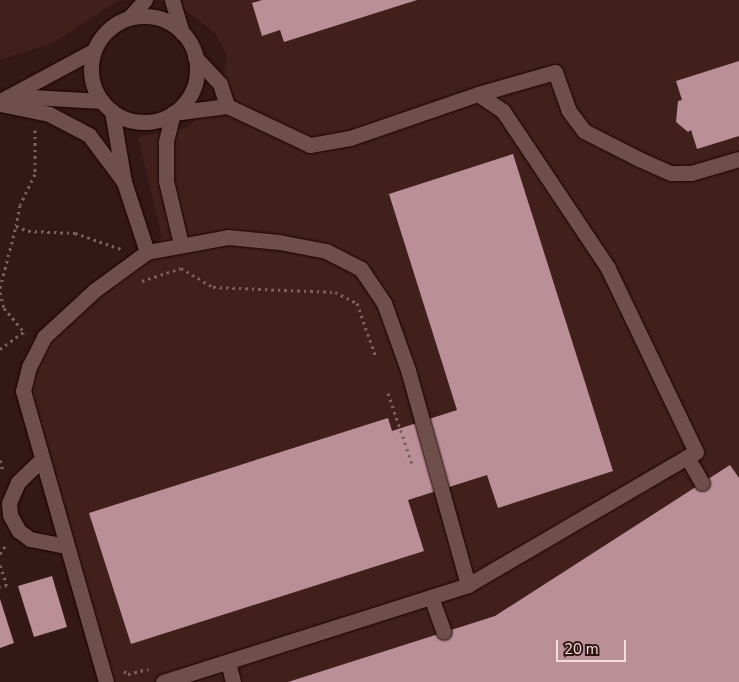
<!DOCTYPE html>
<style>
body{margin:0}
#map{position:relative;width:739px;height:682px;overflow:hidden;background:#331815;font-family:"Nunito Sans",sans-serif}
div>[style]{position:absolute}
.built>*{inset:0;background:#411f1b}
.building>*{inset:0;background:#bb8f98}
.path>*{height:3px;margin-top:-1.5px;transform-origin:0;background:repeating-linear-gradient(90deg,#7b625f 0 2.5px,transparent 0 6.5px)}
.roads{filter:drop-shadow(0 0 1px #190302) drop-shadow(0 0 1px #190302)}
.minor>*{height:15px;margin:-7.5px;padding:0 7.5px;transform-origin:7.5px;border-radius:7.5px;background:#6f4f4b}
.minor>.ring{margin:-7.5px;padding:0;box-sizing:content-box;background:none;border:15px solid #6f4f4b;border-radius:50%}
span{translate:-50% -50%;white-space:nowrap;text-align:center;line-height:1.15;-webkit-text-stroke:5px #331815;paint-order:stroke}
.scale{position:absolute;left:556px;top:640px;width:70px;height:22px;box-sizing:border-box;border:2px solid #f2dedb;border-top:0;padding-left:6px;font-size:15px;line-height:18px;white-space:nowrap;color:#f2dedb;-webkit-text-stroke:4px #331815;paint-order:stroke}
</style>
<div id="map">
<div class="built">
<i style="clip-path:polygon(0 0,126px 0,118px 1px,53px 43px,0 60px)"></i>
<i style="clip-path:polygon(159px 0,739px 0,739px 682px,101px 682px,21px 392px,58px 319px,162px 238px,138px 137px,187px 128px,221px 97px,227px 56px,215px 33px,179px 5px)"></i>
</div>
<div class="building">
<i style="clip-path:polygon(262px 0,417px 0,284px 42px,280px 30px,262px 36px,252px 3px)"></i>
<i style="clip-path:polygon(739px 61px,739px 136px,697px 149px,691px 130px,688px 132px,676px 122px,678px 101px,682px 100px,676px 81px)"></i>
<i style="clip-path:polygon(513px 154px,613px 471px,498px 508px,487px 475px,408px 500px,424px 551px,131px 644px,89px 513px,388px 418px,392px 431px,457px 410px,389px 194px)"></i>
<i style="clip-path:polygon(730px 465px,739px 478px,739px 682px,288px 682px,495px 616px)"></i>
<i style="clip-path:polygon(52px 576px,67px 627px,34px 637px,18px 586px)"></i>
<i style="clip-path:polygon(0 599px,14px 643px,0 648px)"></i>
</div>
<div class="path">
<i style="left:35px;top:130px;width:44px;rotate:90deg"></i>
<i style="left:35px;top:174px;width:34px;rotate:116deg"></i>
<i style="left:20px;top:205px;width:21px;rotate:101deg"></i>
<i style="left:16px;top:226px;width:13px;rotate:23deg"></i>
<i style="left:28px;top:231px;width:47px;rotate:2.4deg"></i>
<i style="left:75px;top:233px;width:49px;rotate:19.2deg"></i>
<i style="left:142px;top:281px;width:41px;rotate:-18.4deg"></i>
<i style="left:181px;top:268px;width:37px;rotate:31deg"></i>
<i style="left:213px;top:287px;width:122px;rotate:2.3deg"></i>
<i style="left:335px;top:292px;width:25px;rotate:27deg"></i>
<i style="left:357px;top:303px;width:58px;rotate:70.9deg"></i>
<i style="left:0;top:288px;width:64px;rotate:-75.5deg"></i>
<i style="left:0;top:292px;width:16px;rotate:76deg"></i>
<i style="left:4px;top:308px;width:33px;rotate:50deg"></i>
<i style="left:0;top:349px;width:29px;rotate:-36deg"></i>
<i style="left:388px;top:393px;width:75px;rotate:71.3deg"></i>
<i style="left:0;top:460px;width:11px;rotate:75deg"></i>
<i style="left:0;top:554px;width:13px;rotate:-58deg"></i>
<i style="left:0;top:565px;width:21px;rotate:71deg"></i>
<i style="left:7px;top:585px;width:7px;rotate:164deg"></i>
<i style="left:124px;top:671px;width:5px;rotate:37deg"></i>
<i style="left:128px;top:674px;width:21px;rotate:-14deg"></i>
</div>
<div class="roads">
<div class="minor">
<i style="left:172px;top:0;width:34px;rotate:73deg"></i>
<i class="ring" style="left:91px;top:16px;width:91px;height:91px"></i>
<i style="left:130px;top:17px;width:23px;rotate:-49deg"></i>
<i style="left:195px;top:57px;width:37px;rotate:47deg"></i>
<i style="left:220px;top:84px;width:23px;rotate:72deg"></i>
<i style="left:478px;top:94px;width:80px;rotate:-15.9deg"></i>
<i style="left:555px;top:72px;width:41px;rotate:70.3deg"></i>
<i style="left:569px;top:111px;width:25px;rotate:53deg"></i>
<i style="left:584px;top:131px;width:62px;rotate:27deg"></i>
<i style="left:639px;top:159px;width:35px;rotate:24deg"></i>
<i style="left:671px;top:173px;width:20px"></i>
<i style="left:691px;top:173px;width:50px;rotate:-16.3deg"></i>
<i style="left:14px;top:96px;width:88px;rotate:3.3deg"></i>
<i style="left:0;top:101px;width:106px;rotate:-28.3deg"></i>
<i style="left:0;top:104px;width:50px;rotate:11.5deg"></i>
<i style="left:49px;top:114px;width:45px;rotate:27.7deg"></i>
<i style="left:89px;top:135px;width:59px;rotate:53.3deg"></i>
<i style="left:112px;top:111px;width:72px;rotate:80.4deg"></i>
<i style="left:124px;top:182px;width:74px;rotate:71.8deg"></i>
<i style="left:687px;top:457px;width:30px;rotate:60deg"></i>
<i style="left:41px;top:460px;width:32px;rotate:136deg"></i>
<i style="left:18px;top:482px;width:23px;rotate:113deg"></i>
<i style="left:9px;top:503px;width:12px;rotate:85deg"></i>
<i style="left:10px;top:515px;width:18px;rotate:61deg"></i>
<i style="left:19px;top:531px;width:14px;rotate:36deg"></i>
<i style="left:30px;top:539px;width:36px;rotate:11deg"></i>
<i style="left:431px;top:597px;width:37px;rotate:70deg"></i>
<i style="left:228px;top:662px;width:21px;rotate:76deg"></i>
<i style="left:106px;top:682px;width:303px;rotate:-105.9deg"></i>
<i style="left:23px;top:391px;width:25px;rotate:-76deg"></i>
<i style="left:29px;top:367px;width:34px;rotate:-63deg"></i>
<i style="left:44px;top:337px;width:69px;rotate:-42.7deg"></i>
<i style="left:95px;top:290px;width:64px;rotate:-36.2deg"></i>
<i style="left:147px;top:252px;width:82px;rotate:-10.5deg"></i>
<i style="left:228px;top:237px;width:51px;rotate:5.6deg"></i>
<i style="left:279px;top:242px;width:48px;rotate:10.8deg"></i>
<i style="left:326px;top:251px;width:39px;rotate:27deg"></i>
<i style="left:361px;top:269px;width:41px;rotate:55.9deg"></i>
<i style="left:384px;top:303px;width:71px;rotate:70.3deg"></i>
<i style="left:408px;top:370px;width:223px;rotate:74.4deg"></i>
<i style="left:163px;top:682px;width:320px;rotate:-17.6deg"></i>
<i style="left:468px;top:585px;width:264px;rotate:-30.3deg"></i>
<i style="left:696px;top:452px;width:204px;rotate:-115.6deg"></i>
<i style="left:608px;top:268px;width:189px;rotate:-123.8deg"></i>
<i style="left:503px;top:111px;width:30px;rotate:-146deg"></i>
<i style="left:478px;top:94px;width:135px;rotate:161deg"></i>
<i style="left:350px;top:138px;width:41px;rotate:170.1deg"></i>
<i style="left:310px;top:145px;width:92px;rotate:-154.8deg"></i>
<i style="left:227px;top:106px;width:54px;rotate:172.6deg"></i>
<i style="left:173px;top:113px;width:30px;rotate:104deg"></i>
<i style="left:166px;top:142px;width:39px;rotate:90deg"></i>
<i style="left:166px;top:181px;width:65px;rotate:76.6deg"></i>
</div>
</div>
<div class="scale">20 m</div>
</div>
